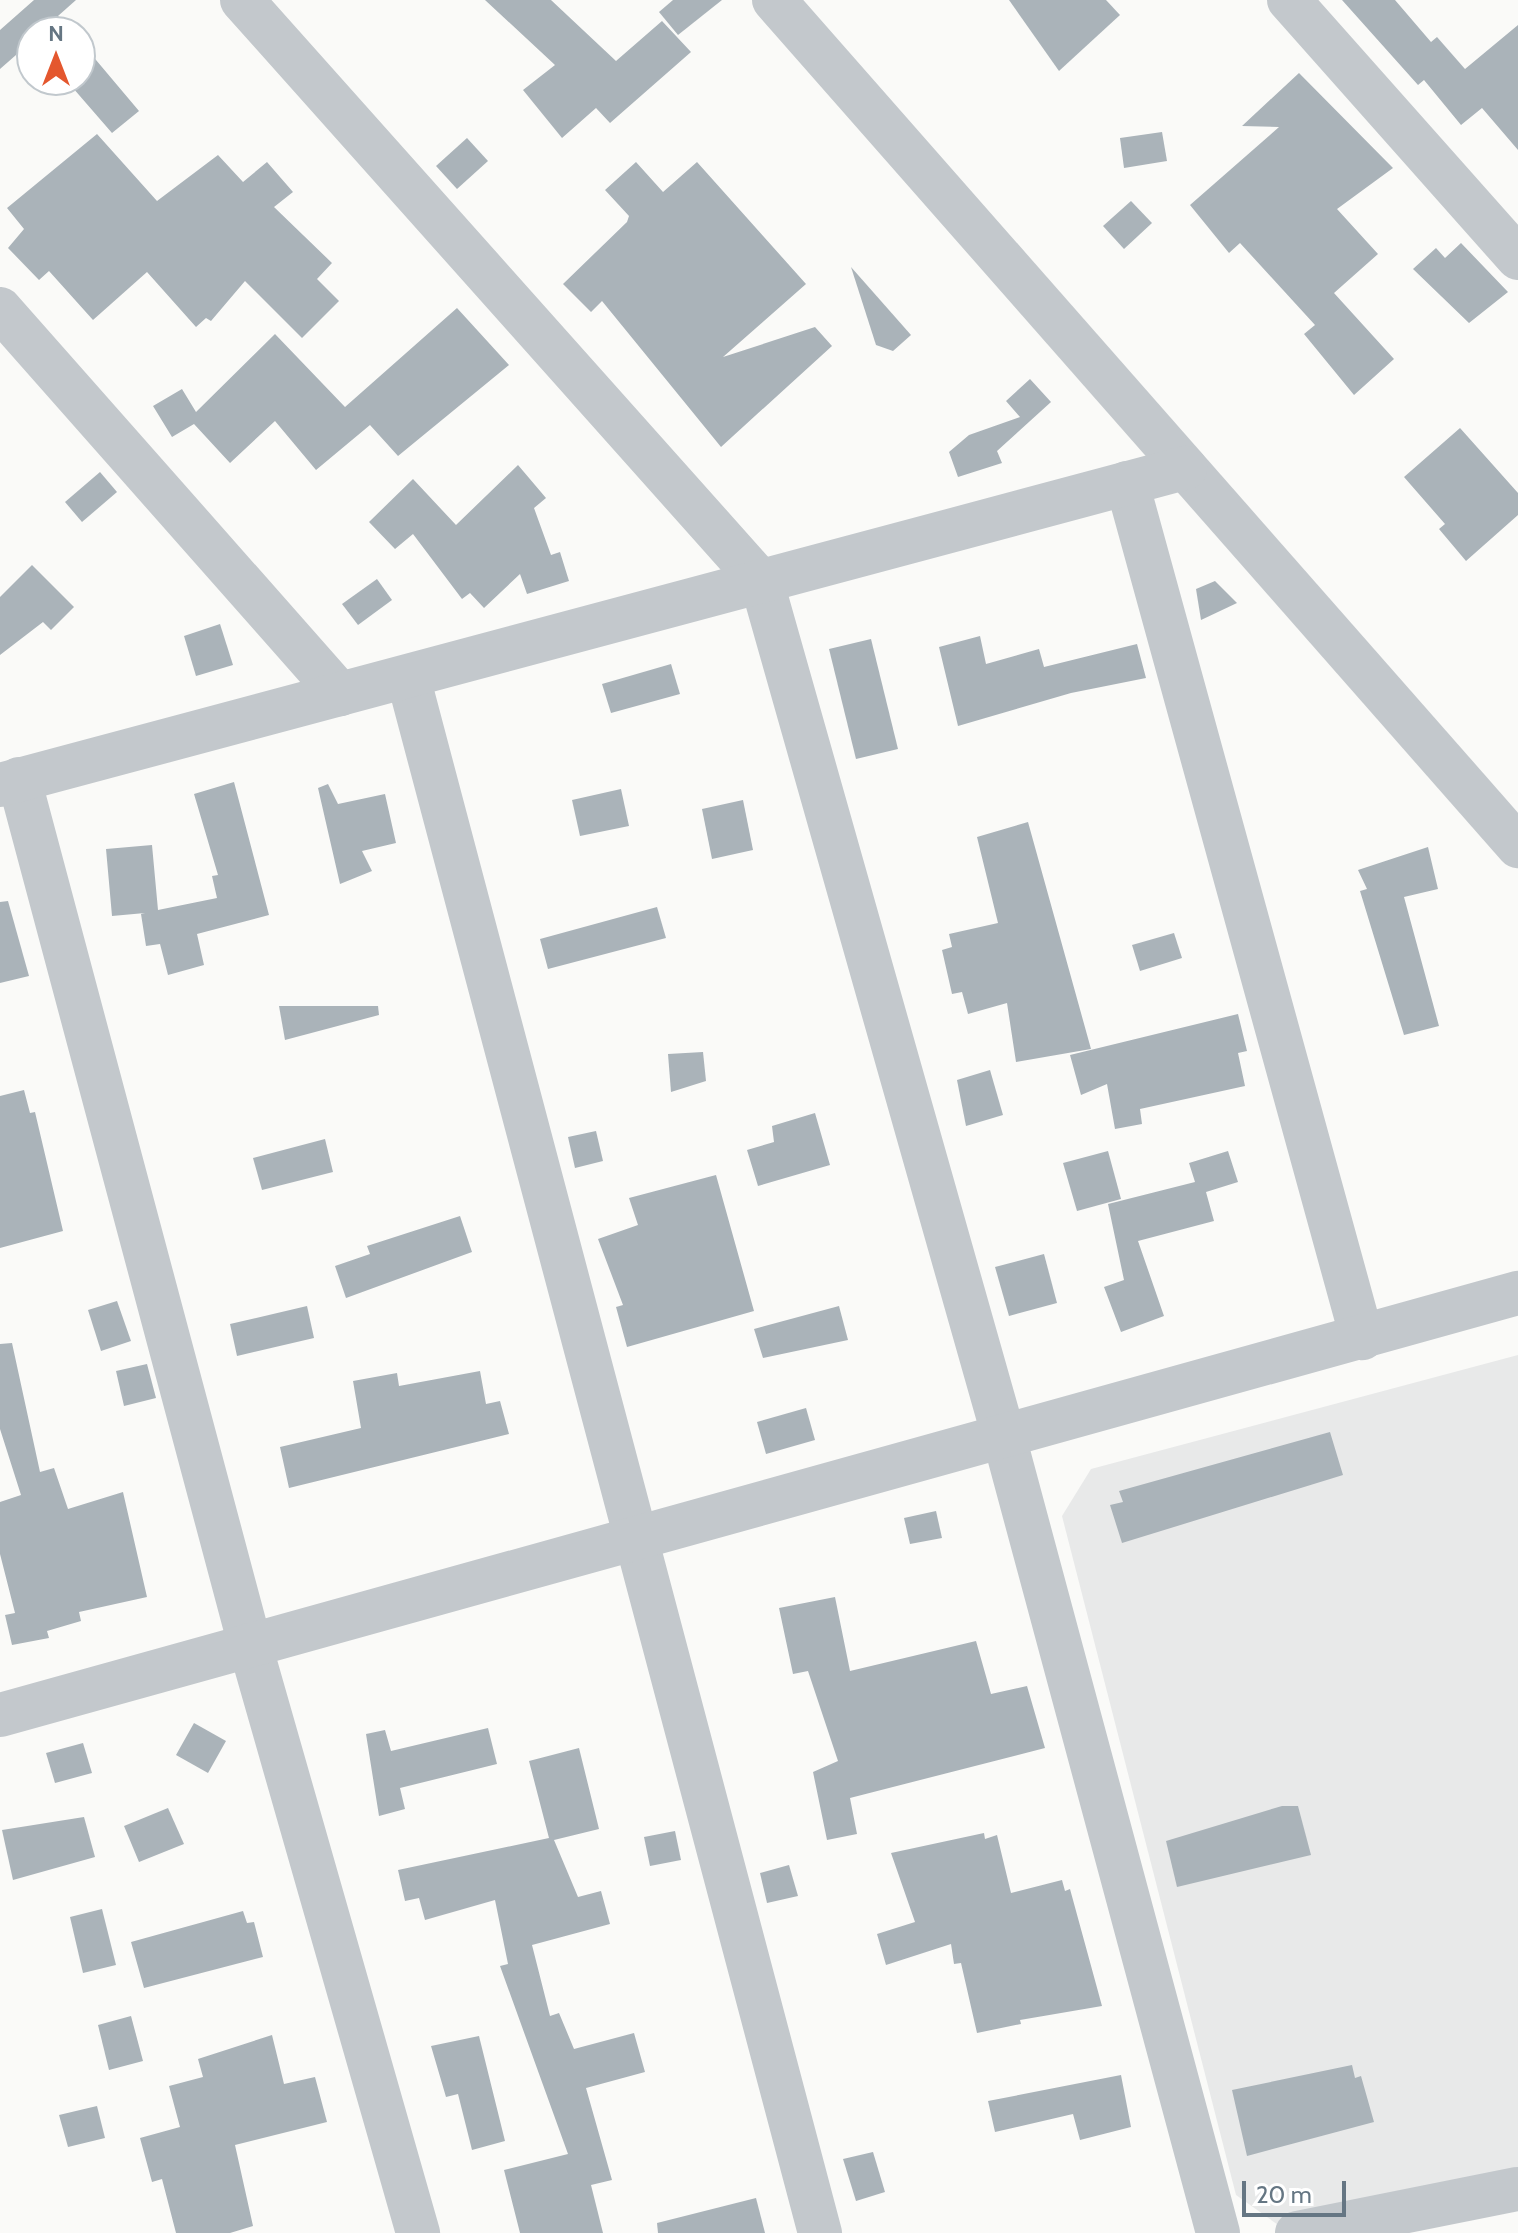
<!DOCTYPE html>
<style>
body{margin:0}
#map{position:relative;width:1518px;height:2233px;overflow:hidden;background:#fafaf8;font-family:Cabin,sans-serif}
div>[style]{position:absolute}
.built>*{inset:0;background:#e8e9e9}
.building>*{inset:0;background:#aab3b9}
.minor>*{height:44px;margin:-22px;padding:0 22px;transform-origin:22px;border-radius:22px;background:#c3c8cc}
span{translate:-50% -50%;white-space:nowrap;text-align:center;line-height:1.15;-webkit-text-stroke:8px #fff;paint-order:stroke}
.north{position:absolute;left:16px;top:16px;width:80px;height:80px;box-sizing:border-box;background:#fff;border:2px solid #c1c8cd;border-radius:50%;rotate:0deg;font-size:22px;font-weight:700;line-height:32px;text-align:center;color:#657683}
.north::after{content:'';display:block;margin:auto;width:28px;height:36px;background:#e4572e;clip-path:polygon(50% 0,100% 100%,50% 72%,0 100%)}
.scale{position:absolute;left:1242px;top:2181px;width:104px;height:36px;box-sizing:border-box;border:4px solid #657683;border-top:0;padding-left:10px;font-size:24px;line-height:28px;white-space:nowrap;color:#657683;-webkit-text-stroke:6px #fff;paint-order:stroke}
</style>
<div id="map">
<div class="built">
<i style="clip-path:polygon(1518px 1355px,1518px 2178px,1281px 2227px,1236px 2195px,1062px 1516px,1091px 1469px)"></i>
</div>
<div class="building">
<i style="clip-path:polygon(34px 0,76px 0,58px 16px,72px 32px,32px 32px,32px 41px,0 69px,0 30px)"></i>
<i style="clip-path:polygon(485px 0,551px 0,616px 61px,662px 21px,691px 52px,610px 123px,596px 108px,562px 138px,523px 90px,555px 65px)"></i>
<i style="clip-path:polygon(673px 0,722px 0,678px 35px,659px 12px)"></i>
<i style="clip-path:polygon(1009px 0,1106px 0,1120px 15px,1059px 71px)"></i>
<i style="clip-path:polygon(1342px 0,1395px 0,1431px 42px,1437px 37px,1465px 69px,1518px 25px,1518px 150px,1482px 108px,1461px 125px,1424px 80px,1418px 85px)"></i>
<i style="clip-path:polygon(80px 41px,139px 111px,112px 133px,66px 80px,80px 80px)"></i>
<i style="clip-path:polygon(1299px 73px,1393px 168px,1337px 209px,1378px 254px,1334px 293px,1394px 359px,1354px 395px,1304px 334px,1315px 325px,1240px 243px,1229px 253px,1190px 205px,1279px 127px,1242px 126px)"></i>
<i style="clip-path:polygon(1162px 132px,1167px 161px,1124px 168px,1120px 138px)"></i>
<i style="clip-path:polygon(97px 134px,157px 201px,218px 155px,243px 182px,267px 162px,293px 192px,274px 207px,332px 263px,317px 279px,339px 301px,302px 338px,245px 281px,211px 321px,206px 318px,196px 327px,147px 272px,93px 320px,49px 271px,39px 280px,8px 248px,24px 229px,7px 208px)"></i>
<i style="clip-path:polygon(467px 138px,488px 161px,457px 189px,436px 166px)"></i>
<i style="clip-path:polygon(636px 162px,663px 192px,697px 162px,806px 284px,723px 357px,815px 327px,832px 346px,721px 447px,602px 301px,591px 312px,563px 284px,627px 222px,629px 216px,605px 190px)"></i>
<i style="clip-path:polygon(1131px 201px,1152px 223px,1124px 249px,1103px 226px)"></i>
<i style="clip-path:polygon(1461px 243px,1508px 292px,1469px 323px,1413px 269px,1436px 248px,1445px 258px)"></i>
<i style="clip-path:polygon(851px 267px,911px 335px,893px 351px,876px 345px)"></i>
<i style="clip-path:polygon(457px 308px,509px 365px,398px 456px,370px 425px,316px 470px,275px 421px,230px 463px,194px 424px,172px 437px,153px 406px,182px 389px,196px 412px,275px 334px,345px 407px)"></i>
<i style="clip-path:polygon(1030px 379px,1051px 402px,997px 451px,1002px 463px,958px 477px,949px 452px,969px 435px,1020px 417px,1006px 401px)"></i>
<i style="clip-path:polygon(1460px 428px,1518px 493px,1518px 515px,1466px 561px,1439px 529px,1445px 524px,1404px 477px)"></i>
<i style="clip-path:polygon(518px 465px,546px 498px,534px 508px,551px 555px,560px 552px,569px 581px,527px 594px,520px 574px,484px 608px,470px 593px,462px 599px,413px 534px,395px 549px,369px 522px,413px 479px,456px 525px)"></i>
<i style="clip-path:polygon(100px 472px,117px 492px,82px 522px,65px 502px)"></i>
<i style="clip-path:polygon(32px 565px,74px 607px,51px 630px,43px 622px,0 655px,0 597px)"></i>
<i style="clip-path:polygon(377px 579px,392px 600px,358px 625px,342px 604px)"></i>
<i style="clip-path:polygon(1215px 581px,1237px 603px,1201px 620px,1196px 589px)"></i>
<i style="clip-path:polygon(220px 624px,233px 665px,196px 676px,184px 636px)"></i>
<i style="clip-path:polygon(980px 636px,986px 664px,1039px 649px,1044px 667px,1137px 644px,1146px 678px,1071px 693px,958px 726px,939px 647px)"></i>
<i style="clip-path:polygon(871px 639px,898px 749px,856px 759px,829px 649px)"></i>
<i style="clip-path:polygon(671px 664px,680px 694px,611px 713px,602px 684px)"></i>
<i style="clip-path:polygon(234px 782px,269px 915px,197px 934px,204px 965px,168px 975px,160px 944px,146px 946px,141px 914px,145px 913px,112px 916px,106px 849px,152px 845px,158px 910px,217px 898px,212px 876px,218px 875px,194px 794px)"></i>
<i style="clip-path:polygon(328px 784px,338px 804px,385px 794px,396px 843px,362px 851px,372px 871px,340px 884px,318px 788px)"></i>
<i style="clip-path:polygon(621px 789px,629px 826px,580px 836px,572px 800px)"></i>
<i style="clip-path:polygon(743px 800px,753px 850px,712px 859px,702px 809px)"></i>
<i style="clip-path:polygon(1028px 822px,1091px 1049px,1016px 1062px,1007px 1003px,968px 1014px,962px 992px,952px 994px,942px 950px,952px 947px,949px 934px,998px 923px,977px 837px)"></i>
<i style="clip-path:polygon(1428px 847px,1438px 889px,1404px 897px,1439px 1026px,1404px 1035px,1360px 891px,1367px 889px,1358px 870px)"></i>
<i style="clip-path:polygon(8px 901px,29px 976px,0 983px,0 902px)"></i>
<i style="clip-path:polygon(657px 907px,666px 938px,548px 969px,540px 939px)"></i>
<i style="clip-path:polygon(1174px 933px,1182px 958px,1140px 971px,1132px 945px)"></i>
<i style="clip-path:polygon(279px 1006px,378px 1006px,379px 1015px,285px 1040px)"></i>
<i style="clip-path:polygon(1238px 1014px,1247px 1051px,1238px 1053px,1245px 1086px,1140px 1109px,1142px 1124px,1115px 1129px,1107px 1084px,1081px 1095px,1070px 1055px)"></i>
<i style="clip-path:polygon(703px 1052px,706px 1081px,671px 1092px,668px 1054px)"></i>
<i style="clip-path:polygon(990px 1070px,1003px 1115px,966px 1126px,957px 1080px)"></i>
<i style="clip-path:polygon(24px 1090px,30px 1113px,35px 1112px,63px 1231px,0 1248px,0 1096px)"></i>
<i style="clip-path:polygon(815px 1113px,830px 1165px,758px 1186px,747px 1150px,774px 1142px,772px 1126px)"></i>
<i style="clip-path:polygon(596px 1131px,603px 1161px,575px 1168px,568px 1137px)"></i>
<i style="clip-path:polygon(325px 1139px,333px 1172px,262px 1190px,253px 1158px)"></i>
<i style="clip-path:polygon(1108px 1151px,1121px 1199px,1077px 1211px,1063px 1163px)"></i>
<i style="clip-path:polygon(1228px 1151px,1238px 1182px,1206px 1192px,1214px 1221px,1138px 1241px,1164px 1316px,1121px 1332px,1104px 1287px,1124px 1280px,1108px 1204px,1195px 1182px,1189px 1163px)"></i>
<i style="clip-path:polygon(716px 1175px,754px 1311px,627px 1347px,616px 1307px,623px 1305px,598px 1239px,638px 1225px,629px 1198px)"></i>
<i style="clip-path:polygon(460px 1216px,472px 1252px,346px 1298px,335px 1266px,370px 1254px,367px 1246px)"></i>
<i style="clip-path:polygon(1044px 1254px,1057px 1303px,1009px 1316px,995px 1267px)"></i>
<i style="clip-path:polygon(117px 1301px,131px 1341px,101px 1351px,88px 1310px)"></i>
<i style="clip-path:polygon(307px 1306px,314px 1338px,237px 1356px,230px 1324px)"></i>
<i style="clip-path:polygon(839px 1306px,848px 1340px,763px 1358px,754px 1329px)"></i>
<i style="clip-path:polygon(12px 1343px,40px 1472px,54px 1468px,68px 1509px,123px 1492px,147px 1597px,79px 1612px,81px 1621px,47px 1631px,49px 1638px,12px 1645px,5px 1615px,15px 1613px,0 1554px,0 1502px,21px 1495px,0 1429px,0 1344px)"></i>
<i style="clip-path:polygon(147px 1364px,156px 1398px,124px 1406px,116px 1371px)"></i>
<i style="clip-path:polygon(480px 1371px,486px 1404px,500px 1401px,509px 1434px,289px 1488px,280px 1447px,361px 1428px,353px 1381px,397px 1373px,399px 1386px)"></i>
<i style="clip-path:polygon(806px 1408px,815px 1440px,766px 1454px,757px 1422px)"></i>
<i style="clip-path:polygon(1330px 1432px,1343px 1475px,1122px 1543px,1110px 1505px,1123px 1502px,1119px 1491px)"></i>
<i style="clip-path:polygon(936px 1511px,942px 1538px,910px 1544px,904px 1518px)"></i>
<i style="clip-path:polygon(835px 1597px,850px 1671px,976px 1641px,991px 1694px,1027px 1686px,1045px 1748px,850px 1798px,857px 1834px,827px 1840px,813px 1772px,838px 1761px,808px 1671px,793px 1674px,779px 1608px)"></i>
<i style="clip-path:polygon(194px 1723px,226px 1741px,208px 1773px,176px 1755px)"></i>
<i style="clip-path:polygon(488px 1728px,497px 1764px,400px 1788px,405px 1809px,379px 1816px,366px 1734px,385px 1730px,391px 1751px)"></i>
<i style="clip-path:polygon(83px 1743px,92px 1773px,55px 1783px,46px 1753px)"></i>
<i style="clip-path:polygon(579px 1748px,599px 1829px,554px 1840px,578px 1897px,601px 1891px,610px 1924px,532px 1945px,550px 2016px,559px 2013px,574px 2049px,634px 2033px,645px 2072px,586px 2088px,612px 2180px,591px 2185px,603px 2233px,520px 2233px,504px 2170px,568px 2154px,500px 1966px,508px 1964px,495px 1900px,425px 1920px,419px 1898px,405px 1901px,398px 1870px,549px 1838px,529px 1761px)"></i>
<i style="clip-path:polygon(1282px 1806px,1298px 1806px,1311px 1855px,1177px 1887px,1166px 1841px)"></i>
<i style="clip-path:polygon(168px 1808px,184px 1844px,139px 1862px,124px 1826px)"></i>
<i style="clip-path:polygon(84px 1817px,95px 1857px,13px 1880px,2px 1830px)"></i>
<i style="clip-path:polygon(675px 1831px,681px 1860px,650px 1866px,644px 1837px)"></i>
<i style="clip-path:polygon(984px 1833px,985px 1839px,997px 1835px,1011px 1893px,1062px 1880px,1065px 1891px,1070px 1889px,1102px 2006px,1020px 2020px,1021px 2024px,977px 2033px,961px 1963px,954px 1964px,951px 1944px,886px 1965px,877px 1934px,915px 1922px,891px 1853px)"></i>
<i style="clip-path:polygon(789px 1865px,798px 1896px,767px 1903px,760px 1873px)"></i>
<i style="clip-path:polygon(102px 1909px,116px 1965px,83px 1973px,70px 1917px)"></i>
<i style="clip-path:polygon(243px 1911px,247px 1923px,254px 1922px,263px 1957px,144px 1988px,131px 1942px)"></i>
<i style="clip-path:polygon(131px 2016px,143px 2061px,109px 2070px,98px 2025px)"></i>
<i style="clip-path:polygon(272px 2035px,284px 2084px,315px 2077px,327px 2122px,235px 2145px,253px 2226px,230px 2233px,176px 2233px,162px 2179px,152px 2182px,140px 2138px,180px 2127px,169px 2086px,203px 2077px,198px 2059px)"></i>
<i style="clip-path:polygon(479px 2036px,505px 2141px,472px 2150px,458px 2094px,446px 2097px,431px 2046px)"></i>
<i style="clip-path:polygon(1352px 2065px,1355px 2078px,1361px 2076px,1374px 2122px,1247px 2156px,1232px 2090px)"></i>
<i style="clip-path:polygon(1121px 2075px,1131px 2127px,1080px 2140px,1073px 2114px,995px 2132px,988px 2101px)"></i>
<i style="clip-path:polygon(97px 2106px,105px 2138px,68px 2147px,59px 2115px)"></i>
<i style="clip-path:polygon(873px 2152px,885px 2192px,856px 2201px,843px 2159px)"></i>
<i style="clip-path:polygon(756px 2198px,765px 2233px,658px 2233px,657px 2223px)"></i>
</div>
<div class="minor">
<i style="left:242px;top:0;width:781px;rotate:48.27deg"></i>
<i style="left:762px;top:583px;width:888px;rotate:74.18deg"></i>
<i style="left:1004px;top:1437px;width:824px;rotate:74.95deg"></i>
<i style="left:774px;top:0;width:1127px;rotate:48.67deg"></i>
<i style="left:1289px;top:0;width:345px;rotate:48.4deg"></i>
<i style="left:0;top:309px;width:514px;rotate:48.55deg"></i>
<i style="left:1127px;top:483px;width:887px;rotate:74.63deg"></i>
<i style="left:408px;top:677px;width:1610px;rotate:75.17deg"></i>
<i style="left:19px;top:779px;width:896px;rotate:75.06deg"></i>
<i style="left:250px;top:1645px;width:612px;rotate:74.05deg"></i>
<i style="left:0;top:785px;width:1227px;rotate:-14.98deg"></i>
<i style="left:0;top:1715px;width:1576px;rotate:-15.54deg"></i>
<i style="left:1297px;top:2233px;width:225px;rotate:-11.3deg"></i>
</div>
<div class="north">N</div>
<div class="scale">20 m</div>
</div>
